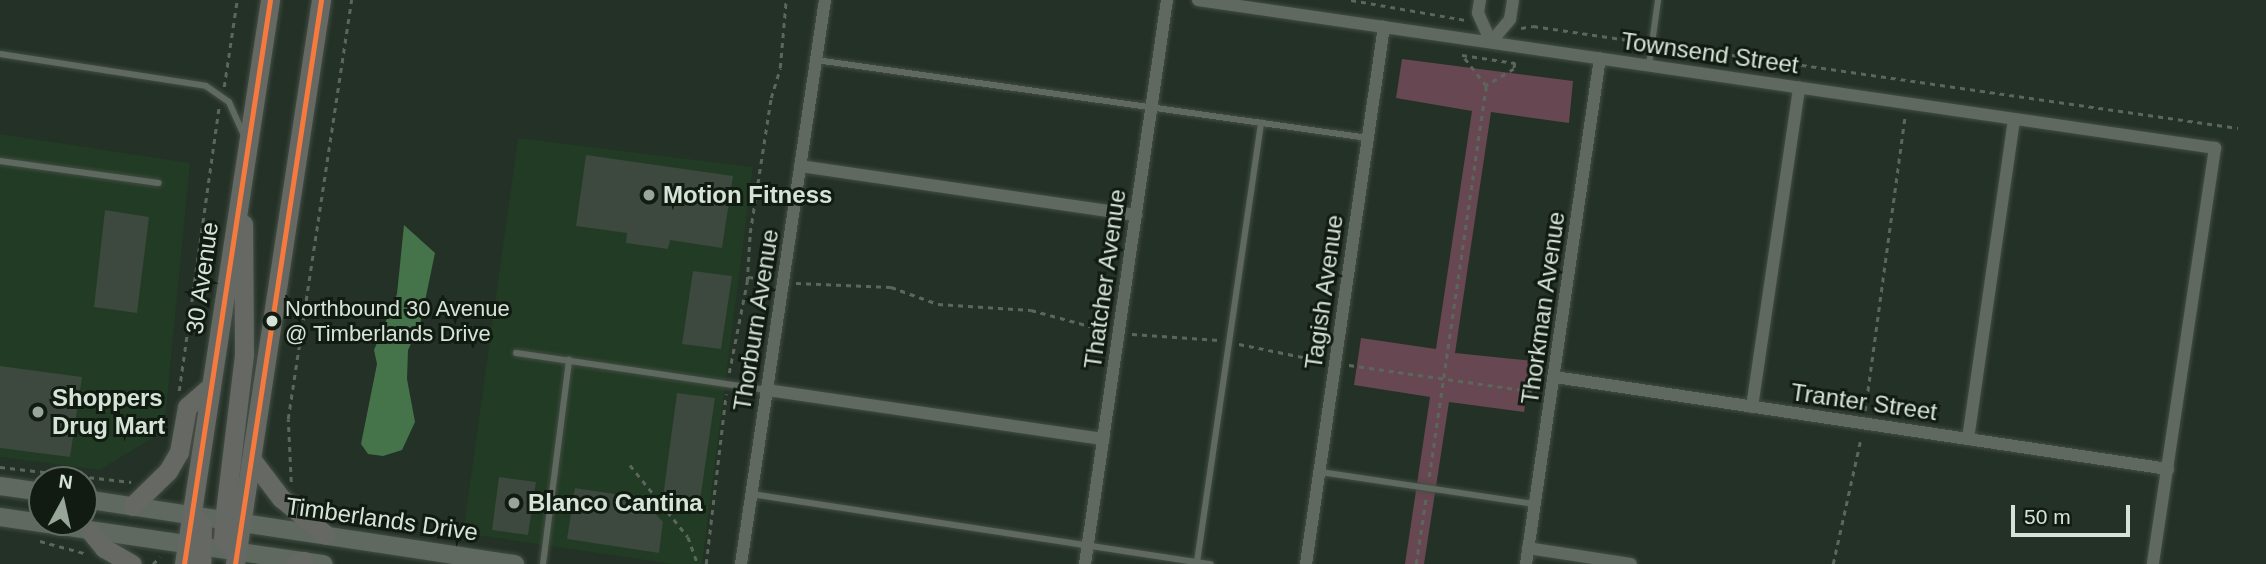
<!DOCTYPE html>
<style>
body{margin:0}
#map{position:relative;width:2266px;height:564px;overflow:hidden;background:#243126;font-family:Arial,sans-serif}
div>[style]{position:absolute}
.built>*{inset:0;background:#213b24}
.green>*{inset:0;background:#674751}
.water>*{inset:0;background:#45734a}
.building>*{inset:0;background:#3d483e}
.path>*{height:2.5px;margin-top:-1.25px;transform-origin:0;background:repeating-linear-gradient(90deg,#5b665d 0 5px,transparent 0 10px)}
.roads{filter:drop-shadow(0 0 2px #424d43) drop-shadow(0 0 2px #424d43)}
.lane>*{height:6px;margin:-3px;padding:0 3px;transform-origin:3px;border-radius:3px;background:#5f6960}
.street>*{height:12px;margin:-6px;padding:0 6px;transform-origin:6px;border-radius:6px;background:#5f6960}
.secondary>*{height:18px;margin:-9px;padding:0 9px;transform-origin:9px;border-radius:9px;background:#5f6960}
.primary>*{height:19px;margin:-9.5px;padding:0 9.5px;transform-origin:9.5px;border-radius:9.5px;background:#666863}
.bus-1>*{height:5px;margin:-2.5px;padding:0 2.5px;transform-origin:2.5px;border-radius:2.5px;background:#f6793e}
.dots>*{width:19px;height:19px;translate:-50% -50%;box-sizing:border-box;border:4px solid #111b12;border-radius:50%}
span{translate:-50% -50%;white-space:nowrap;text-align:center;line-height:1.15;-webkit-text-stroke:6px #111b12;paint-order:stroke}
.bus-label{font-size:22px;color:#d6e4d7}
.left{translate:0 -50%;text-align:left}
.street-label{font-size:24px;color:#d6e4d7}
.poi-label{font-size:24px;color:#d6e4d7;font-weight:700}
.north{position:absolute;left:28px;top:466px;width:70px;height:70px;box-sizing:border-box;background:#111b12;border:2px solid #606b61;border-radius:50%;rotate:8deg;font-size:19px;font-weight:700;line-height:28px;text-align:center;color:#d6e4d7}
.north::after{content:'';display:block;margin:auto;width:24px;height:32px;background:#98a599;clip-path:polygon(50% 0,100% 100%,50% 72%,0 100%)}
.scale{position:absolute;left:2011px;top:505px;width:119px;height:32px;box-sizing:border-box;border:4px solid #d6e4d7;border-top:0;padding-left:9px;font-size:21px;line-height:24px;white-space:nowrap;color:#d6e4d7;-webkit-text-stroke:5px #111b12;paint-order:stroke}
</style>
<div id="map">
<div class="built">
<i style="clip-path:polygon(0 134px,190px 163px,164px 431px,100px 470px,0 457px)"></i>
<i style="clip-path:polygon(518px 138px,753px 167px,702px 564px,672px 564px,463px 533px)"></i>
</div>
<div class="green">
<i style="clip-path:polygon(1402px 59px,1573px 81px,1569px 123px,1491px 112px,1455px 353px,1533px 361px,1524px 412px,1449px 402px,1424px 564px,1405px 564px,1430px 397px,1354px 385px,1361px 338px,1436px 349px,1472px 111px,1396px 98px)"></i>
</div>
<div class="water">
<i style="clip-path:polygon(404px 225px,435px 253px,420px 325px,408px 350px,407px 379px,415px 422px,402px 450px,383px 456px,368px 454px,361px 444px,377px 364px,374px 350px,397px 294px)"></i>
</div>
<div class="building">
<i style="clip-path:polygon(586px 155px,733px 176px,722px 248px,670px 240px,668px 249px,626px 243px,627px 233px,576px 226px)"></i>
<i style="clip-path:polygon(105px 210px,149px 217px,137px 313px,94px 307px)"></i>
<i style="clip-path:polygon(693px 271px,732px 276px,721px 349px,682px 344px)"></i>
<i style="clip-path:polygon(0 366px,82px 377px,70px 457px,0 448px)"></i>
<i style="clip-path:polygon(677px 393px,715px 398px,698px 514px,661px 512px)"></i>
<i style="clip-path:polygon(499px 477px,536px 482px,528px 535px,492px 530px)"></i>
<i style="clip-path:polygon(575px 488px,641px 498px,663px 522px,659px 553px,567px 539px)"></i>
</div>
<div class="path">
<i style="left:1351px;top:0;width:117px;rotate:9.9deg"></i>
<i style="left:1521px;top:28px;width:12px;rotate:-9deg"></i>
<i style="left:1533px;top:26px;width:110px;rotate:8.4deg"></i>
<i style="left:1663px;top:45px;width:581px;rotate:8.21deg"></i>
<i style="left:1462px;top:55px;width:54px;rotate:8.6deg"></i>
<i style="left:1515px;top:63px;width:6px;rotate:99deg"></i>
<i style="left:1514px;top:69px;width:33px;rotate:149deg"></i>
<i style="left:1486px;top:86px;width:39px;rotate:-128deg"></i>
<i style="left:224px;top:87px;width:88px;rotate:-81.5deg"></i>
<i style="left:748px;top:277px;width:20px;rotate:6deg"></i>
<i style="left:796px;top:283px;width:95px;rotate:2.4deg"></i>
<i style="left:891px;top:287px;width:50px;rotate:19.9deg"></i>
<i style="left:938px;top:304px;width:93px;rotate:3.7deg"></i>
<i style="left:1031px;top:310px;width:76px;rotate:15.3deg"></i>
<i style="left:1132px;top:334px;width:87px;rotate:3.9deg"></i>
<i style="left:1239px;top:344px;width:85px;rotate:11.6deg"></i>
<i style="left:1349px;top:365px;width:190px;rotate:8.2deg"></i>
<i style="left:729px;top:373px;width:93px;rotate:-78.8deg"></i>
<i style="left:747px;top:282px;width:49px;rotate:-86.5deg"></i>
<i style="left:750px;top:233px;width:137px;rotate:-81.2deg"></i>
<i style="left:771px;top:98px;width:31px;rotate:-73deg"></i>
<i style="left:780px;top:68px;width:68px;rotate:-85deg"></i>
<i style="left:179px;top:391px;width:287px;rotate:-82deg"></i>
<i style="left:1865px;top:411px;width:298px;rotate:-82.3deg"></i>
<i style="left:630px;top:465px;width:92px;rotate:51.1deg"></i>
<i style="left:688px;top:537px;width:29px;rotate:70deg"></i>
<i style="left:0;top:467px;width:132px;rotate:6.5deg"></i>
<i style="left:1429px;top:477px;width:395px;rotate:-81.7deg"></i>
<i style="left:291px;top:482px;width:63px;rotate:-92.7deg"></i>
<i style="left:288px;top:419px;width:424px;rotate:-81.4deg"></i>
<i style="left:40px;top:541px;width:46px;rotate:15.3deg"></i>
<i style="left:153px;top:564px;width:10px;rotate:-45deg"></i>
<i style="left:706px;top:564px;width:171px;rotate:-83.3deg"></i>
<i style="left:1416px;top:564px;width:68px;rotate:-81.5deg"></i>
<i style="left:1833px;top:564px;width:129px;rotate:-77.5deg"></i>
</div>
<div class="roads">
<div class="lane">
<i style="left:0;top:54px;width:208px;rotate:8.8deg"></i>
<i style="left:206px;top:86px;width:28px;rotate:35deg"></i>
<i style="left:229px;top:102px;width:37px;rotate:66deg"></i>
<i style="left:816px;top:60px;width:557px;rotate:8.04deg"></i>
<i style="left:1649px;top:65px;width:66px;rotate:-82.1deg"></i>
<i style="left:0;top:161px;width:160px;rotate:7.9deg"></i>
<i style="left:516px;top:353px;width:254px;rotate:8.4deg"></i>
<i style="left:1320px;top:472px;width:216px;rotate:8.5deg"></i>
<i style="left:751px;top:494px;width:465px;rotate:8.7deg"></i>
<i style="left:1197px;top:562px;width:444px;rotate:-81.7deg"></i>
<i style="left:543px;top:564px;width:206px;rotate:-82.7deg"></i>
</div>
<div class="street">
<i style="left:1198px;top:0;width:1028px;rotate:8.28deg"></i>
<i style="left:2215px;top:148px;width:421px;rotate:98.5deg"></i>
<i style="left:1480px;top:0;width:13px;rotate:99deg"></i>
<i style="left:1478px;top:13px;width:32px;rotate:66deg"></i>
<i style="left:1491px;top:42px;width:30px;rotate:-50deg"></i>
<i style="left:1510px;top:19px;width:19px;rotate:-81deg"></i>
<i style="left:800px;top:166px;width:340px;rotate:8.3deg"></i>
<i style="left:1555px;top:377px;width:620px;rotate:8.54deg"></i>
<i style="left:767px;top:390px;width:340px;rotate:8.3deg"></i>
<i style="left:1752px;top:407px;width:323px;rotate:-81.6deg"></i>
<i style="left:1968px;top:439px;width:323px;rotate:-81.8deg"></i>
<i style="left:1528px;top:548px;width:104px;rotate:8.8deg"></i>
<i style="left:741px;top:564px;width:570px;rotate:-81.53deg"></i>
<i style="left:1085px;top:564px;width:570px;rotate:-81.73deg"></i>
<i style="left:1306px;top:564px;width:543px;rotate:-81.74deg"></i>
<i style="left:1526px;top:564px;width:511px;rotate:-81.68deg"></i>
</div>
<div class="secondary">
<i style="left:0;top:486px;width:42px;rotate:8.1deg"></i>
<i style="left:84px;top:499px;width:436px;rotate:8.6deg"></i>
<i style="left:0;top:517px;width:327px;rotate:8.3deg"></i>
</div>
<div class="primary">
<i style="left:252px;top:460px;width:48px;rotate:52.7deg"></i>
<i style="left:281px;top:498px;width:58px;rotate:39.4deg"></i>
<i style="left:132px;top:506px;width:50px;rotate:-44.2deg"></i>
<i style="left:168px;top:471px;width:22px;rotate:-60deg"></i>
<i style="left:179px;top:452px;width:46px;rotate:-79.9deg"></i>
<i style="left:187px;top:407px;width:32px;rotate:-41deg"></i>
<i style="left:191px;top:515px;width:15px;rotate:42deg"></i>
<i style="left:202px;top:525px;width:39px;rotate:91deg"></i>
<i style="left:91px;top:532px;width:21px;rotate:51deg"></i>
<i style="left:104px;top:548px;width:32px;rotate:30deg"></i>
<i style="left:237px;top:551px;width:18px;rotate:-142deg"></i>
<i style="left:223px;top:540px;width:20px;rotate:-87deg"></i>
<i style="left:224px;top:520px;width:167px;rotate:-83.1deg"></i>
<i style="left:244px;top:354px;width:130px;rotate:-90.4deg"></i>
<i style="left:184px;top:564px;width:571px;rotate:-81.33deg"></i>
<i style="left:235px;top:564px;width:571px;rotate:-81.33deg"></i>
<i style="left:295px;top:564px;width:9px;rotate:-21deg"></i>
</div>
</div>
<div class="bus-1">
<i style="left:184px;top:564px;width:571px;rotate:-81.33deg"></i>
<i style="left:235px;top:564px;width:571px;rotate:-81.33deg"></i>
</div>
<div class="dots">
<i style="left:649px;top:195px;background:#98a599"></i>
<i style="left:272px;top:321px;background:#d6e4d7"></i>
<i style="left:38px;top:412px;background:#98a599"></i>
<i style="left:514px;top:503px;background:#98a599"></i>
</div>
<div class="bus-label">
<span class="left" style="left:285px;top:321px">Northbound 30 Avenue<br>@ Timberlands Drive</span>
</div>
<div class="street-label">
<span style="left:1710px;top:53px;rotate:8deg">Townsend Street</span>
<span style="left:202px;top:278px;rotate:-82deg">30 Avenue</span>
<span style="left:1105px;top:279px;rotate:-82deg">Thatcher Avenue</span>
<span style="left:1324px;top:292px;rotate:-82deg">Tagish Avenue</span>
<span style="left:1543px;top:308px;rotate:-82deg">Thorkman Avenue</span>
<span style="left:756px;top:320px;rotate:-81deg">Thorburn Avenue</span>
<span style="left:1864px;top:402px;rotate:8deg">Tranter Street</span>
<span style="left:382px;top:519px;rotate:8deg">Timberlands Drive</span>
</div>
<div class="poi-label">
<span class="left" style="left:663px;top:195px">Motion Fitness</span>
<span class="left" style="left:52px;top:412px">Shoppers<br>Drug Mart</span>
<span class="left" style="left:528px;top:503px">Blanco Cantina</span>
</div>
<div class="north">N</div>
<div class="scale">50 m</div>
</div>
